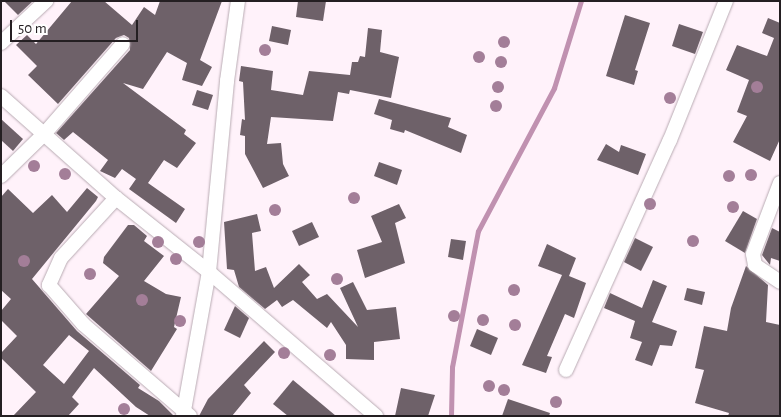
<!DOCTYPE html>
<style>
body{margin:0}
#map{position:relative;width:781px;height:417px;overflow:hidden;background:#fff2fa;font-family:"Alegreya Sans",sans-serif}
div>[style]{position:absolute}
.stream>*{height:5px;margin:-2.5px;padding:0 2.5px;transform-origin:2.5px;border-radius:2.5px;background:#c091b0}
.building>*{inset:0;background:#6e6169}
.roads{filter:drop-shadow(0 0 1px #b9abb3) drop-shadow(0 0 1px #b9abb3)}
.minor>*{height:14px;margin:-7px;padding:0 7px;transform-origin:7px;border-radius:7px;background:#fff}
.trees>*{width:12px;height:12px;margin:-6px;border-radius:50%;background:#a37e98}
span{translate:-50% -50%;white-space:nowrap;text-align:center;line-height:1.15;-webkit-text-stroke:5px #fff;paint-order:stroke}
.frame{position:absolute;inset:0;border:2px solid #241f22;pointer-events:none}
.scale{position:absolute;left:10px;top:20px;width:128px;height:22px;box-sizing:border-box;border:2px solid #241f22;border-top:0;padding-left:6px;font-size:15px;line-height:18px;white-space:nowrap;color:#241f22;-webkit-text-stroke:4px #fff;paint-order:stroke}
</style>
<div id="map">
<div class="stream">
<i style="left:451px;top:416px;width:49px;rotate:-88.8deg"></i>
<i style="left:452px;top:367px;width:138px;rotate:-79.2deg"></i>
<i style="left:478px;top:231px;width:162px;rotate:-62deg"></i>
<i style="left:554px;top:88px;width:91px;rotate:-72.8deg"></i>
</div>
<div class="building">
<i style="clip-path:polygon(4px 1px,33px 1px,18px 15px)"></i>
<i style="clip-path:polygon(72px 1px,104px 1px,132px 25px,144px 7px,155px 15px,160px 1px,222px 1px,200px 60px,212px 67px,202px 86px,182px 80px,187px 63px,167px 52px,143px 89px,123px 83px,186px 130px,184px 134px,196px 143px,177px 168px,164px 160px,148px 183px,185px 209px,176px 223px,129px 189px,136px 179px,122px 169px,115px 178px,100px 171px,108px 160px,73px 132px,64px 140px,56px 133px,130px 50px,129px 38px,124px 35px,116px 38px,58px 104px,28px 75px,37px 66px,16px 45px,27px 35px,36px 44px)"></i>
<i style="clip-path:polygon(298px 1px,326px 1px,323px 21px,296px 17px)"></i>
<i style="clip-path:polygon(625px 15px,650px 23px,635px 70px,638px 71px,634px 85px,606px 76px)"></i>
<i style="clip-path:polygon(768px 18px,780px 23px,780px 139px,770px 161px,733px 142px,747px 116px,737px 112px,749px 80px,726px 70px,737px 45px,767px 56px,774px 38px,762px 33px)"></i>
<i style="clip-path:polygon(679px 24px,703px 32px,695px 54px,672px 46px)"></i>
<i style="clip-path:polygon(272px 26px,291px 30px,288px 45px,269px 41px)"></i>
<i style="clip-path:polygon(368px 28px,382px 30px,380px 52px,399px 57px,391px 98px,350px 90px,349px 94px,338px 92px,333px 121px,271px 117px,267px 144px,281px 143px,283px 164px,289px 176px,263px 188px,245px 154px,245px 136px,240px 135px,242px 119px,245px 120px,243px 82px,239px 81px,241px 66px,273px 71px,271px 90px,303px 95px,309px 71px,350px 75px,352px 62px,358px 62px,360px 56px,365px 57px)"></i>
<i style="clip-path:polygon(197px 90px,213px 95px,208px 110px,192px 105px)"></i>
<i style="clip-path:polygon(379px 99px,451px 118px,448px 127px,467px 135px,461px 153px,405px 130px,404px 133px,390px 129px,392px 120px,374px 114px)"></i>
<i style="clip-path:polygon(1px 119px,23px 139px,13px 151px,1px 140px)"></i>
<i style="clip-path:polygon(606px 144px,619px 152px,621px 145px,646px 154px,638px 175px,597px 160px)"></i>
<i style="clip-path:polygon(379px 162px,402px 170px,397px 185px,374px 176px)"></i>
<i style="clip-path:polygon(evenodd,87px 188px,98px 197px,96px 201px,32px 279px,77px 331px,140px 385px,138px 388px,159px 401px,174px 416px,150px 416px,136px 407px,94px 368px,72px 397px,79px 404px,68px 416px,13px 416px,36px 392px,1px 358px,1px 353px,17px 336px,1px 320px,1px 311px,11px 299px,1px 290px,1px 197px,8px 189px,33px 213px,52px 195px,67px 212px,87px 188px,69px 335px,89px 351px,64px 384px,43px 365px,69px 335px)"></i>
<i style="clip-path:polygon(399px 204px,406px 218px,395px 223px,405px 263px,365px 278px,357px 250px,382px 242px,371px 216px)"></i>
<i style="clip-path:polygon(743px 211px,757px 219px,745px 253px,725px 241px)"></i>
<i style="clip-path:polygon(257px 214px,261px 231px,252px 233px,255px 271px,266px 267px,274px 288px,299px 264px,310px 275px,302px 282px,317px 299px,327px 294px,358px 327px,340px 288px,353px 282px,367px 310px,396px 307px,400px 339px,374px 342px,374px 360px,346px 359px,346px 345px,331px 322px,327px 328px,293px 300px,282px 307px,277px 300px,265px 309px,239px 287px,234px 270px,227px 269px,224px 222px)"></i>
<i style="clip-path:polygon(312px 222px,319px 237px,299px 246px,292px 231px)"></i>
<i style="clip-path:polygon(128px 225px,134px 225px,147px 236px,144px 241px,164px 256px,144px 281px,166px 294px,181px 297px,174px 327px,177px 329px,151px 371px,86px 314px,119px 276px,103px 263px,104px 257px)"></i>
<i style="clip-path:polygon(772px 228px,780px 232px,780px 261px,771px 258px,770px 265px,762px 255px)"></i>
<i style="clip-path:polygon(635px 238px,653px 247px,641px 271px,624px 262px)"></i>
<i style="clip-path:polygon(451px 239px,466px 241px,463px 260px,448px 257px)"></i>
<i style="clip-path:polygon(547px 244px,576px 258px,569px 276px,586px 283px,574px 318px,565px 314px,547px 356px,552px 357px,546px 373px,522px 365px,562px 275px,538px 266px)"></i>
<i style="clip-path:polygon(746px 266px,768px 285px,766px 322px,780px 325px,780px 416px,728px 416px,729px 413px,695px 403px,704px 370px,695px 368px,704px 326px,727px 331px,731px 308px)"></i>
<i style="clip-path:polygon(653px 280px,667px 286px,652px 322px,677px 331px,672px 346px,660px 345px,652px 366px,635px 360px,642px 342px,630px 338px,635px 321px,604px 308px,610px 293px,642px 308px)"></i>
<i style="clip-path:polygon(687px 288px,705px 292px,702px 305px,684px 300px)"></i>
<i style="clip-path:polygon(235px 306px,249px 318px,240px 338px,224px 330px)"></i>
<i style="clip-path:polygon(477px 329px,498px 338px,491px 355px,470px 346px)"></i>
<i style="clip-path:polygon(264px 341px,275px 352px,244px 385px,251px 393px,232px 416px,199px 416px,208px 399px)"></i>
<i style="clip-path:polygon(293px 380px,336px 416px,288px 416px,273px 404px)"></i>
<i style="clip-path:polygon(401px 388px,435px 395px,428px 416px,395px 416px)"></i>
<i style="clip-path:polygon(508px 399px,550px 413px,549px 416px,502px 416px)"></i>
</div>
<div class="roads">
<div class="minor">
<i style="left:1px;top:43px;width:62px;rotate:-43deg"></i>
<i style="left:1px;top:96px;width:154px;rotate:41.6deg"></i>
<i style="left:116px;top:198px;width:119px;rotate:38.5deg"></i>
<i style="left:209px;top:272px;width:221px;rotate:40.8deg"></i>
<i style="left:1px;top:176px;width:62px;rotate:-44.3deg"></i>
<i style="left:45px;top:133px;width:118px;rotate:-48.8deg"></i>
<i style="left:780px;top:183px;width:76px;rotate:110.8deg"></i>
<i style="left:753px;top:254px;width:11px;rotate:80deg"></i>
<i style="left:755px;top:265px;width:30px;rotate:34deg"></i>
<i style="left:116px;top:198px;width:81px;rotate:132.5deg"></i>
<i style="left:61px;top:258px;width:30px;rotate:114deg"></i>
<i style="left:49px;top:285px;width:52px;rotate:48.9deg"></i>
<i style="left:83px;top:324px;width:141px;rotate:40.7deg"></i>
<i style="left:566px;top:370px;width:252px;rotate:-65.7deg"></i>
<i style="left:670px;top:140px;width:150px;rotate:-68.1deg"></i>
<i style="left:183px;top:416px;width:146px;rotate:-79.8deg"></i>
<i style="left:209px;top:272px;width:192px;rotate:-84.6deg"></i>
<i style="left:227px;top:81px;width:81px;rotate:-82.2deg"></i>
</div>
</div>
<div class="trees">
<i style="left:504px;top:42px"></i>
<i style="left:265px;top:50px"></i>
<i style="left:479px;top:57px"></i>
<i style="left:501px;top:62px"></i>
<i style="left:498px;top:87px"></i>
<i style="left:757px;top:87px"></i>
<i style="left:670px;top:98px"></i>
<i style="left:496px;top:106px"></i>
<i style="left:34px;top:166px"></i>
<i style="left:65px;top:174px"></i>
<i style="left:751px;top:175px"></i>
<i style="left:729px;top:176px"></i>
<i style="left:354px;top:198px"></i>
<i style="left:650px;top:204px"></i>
<i style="left:733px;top:207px"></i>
<i style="left:275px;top:210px"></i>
<i style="left:693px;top:241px"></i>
<i style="left:158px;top:242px"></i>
<i style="left:199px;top:242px"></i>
<i style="left:176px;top:259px"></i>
<i style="left:24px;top:261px"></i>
<i style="left:90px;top:274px"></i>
<i style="left:337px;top:279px"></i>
<i style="left:514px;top:290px"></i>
<i style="left:142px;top:300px"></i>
<i style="left:454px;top:316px"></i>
<i style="left:483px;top:320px"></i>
<i style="left:180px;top:321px"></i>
<i style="left:515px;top:325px"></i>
<i style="left:284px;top:353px"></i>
<i style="left:330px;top:355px"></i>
<i style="left:489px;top:386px"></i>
<i style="left:504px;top:390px"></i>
<i style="left:556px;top:402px"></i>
<i style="left:124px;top:409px"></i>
</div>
<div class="frame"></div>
<div class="scale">50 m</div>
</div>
